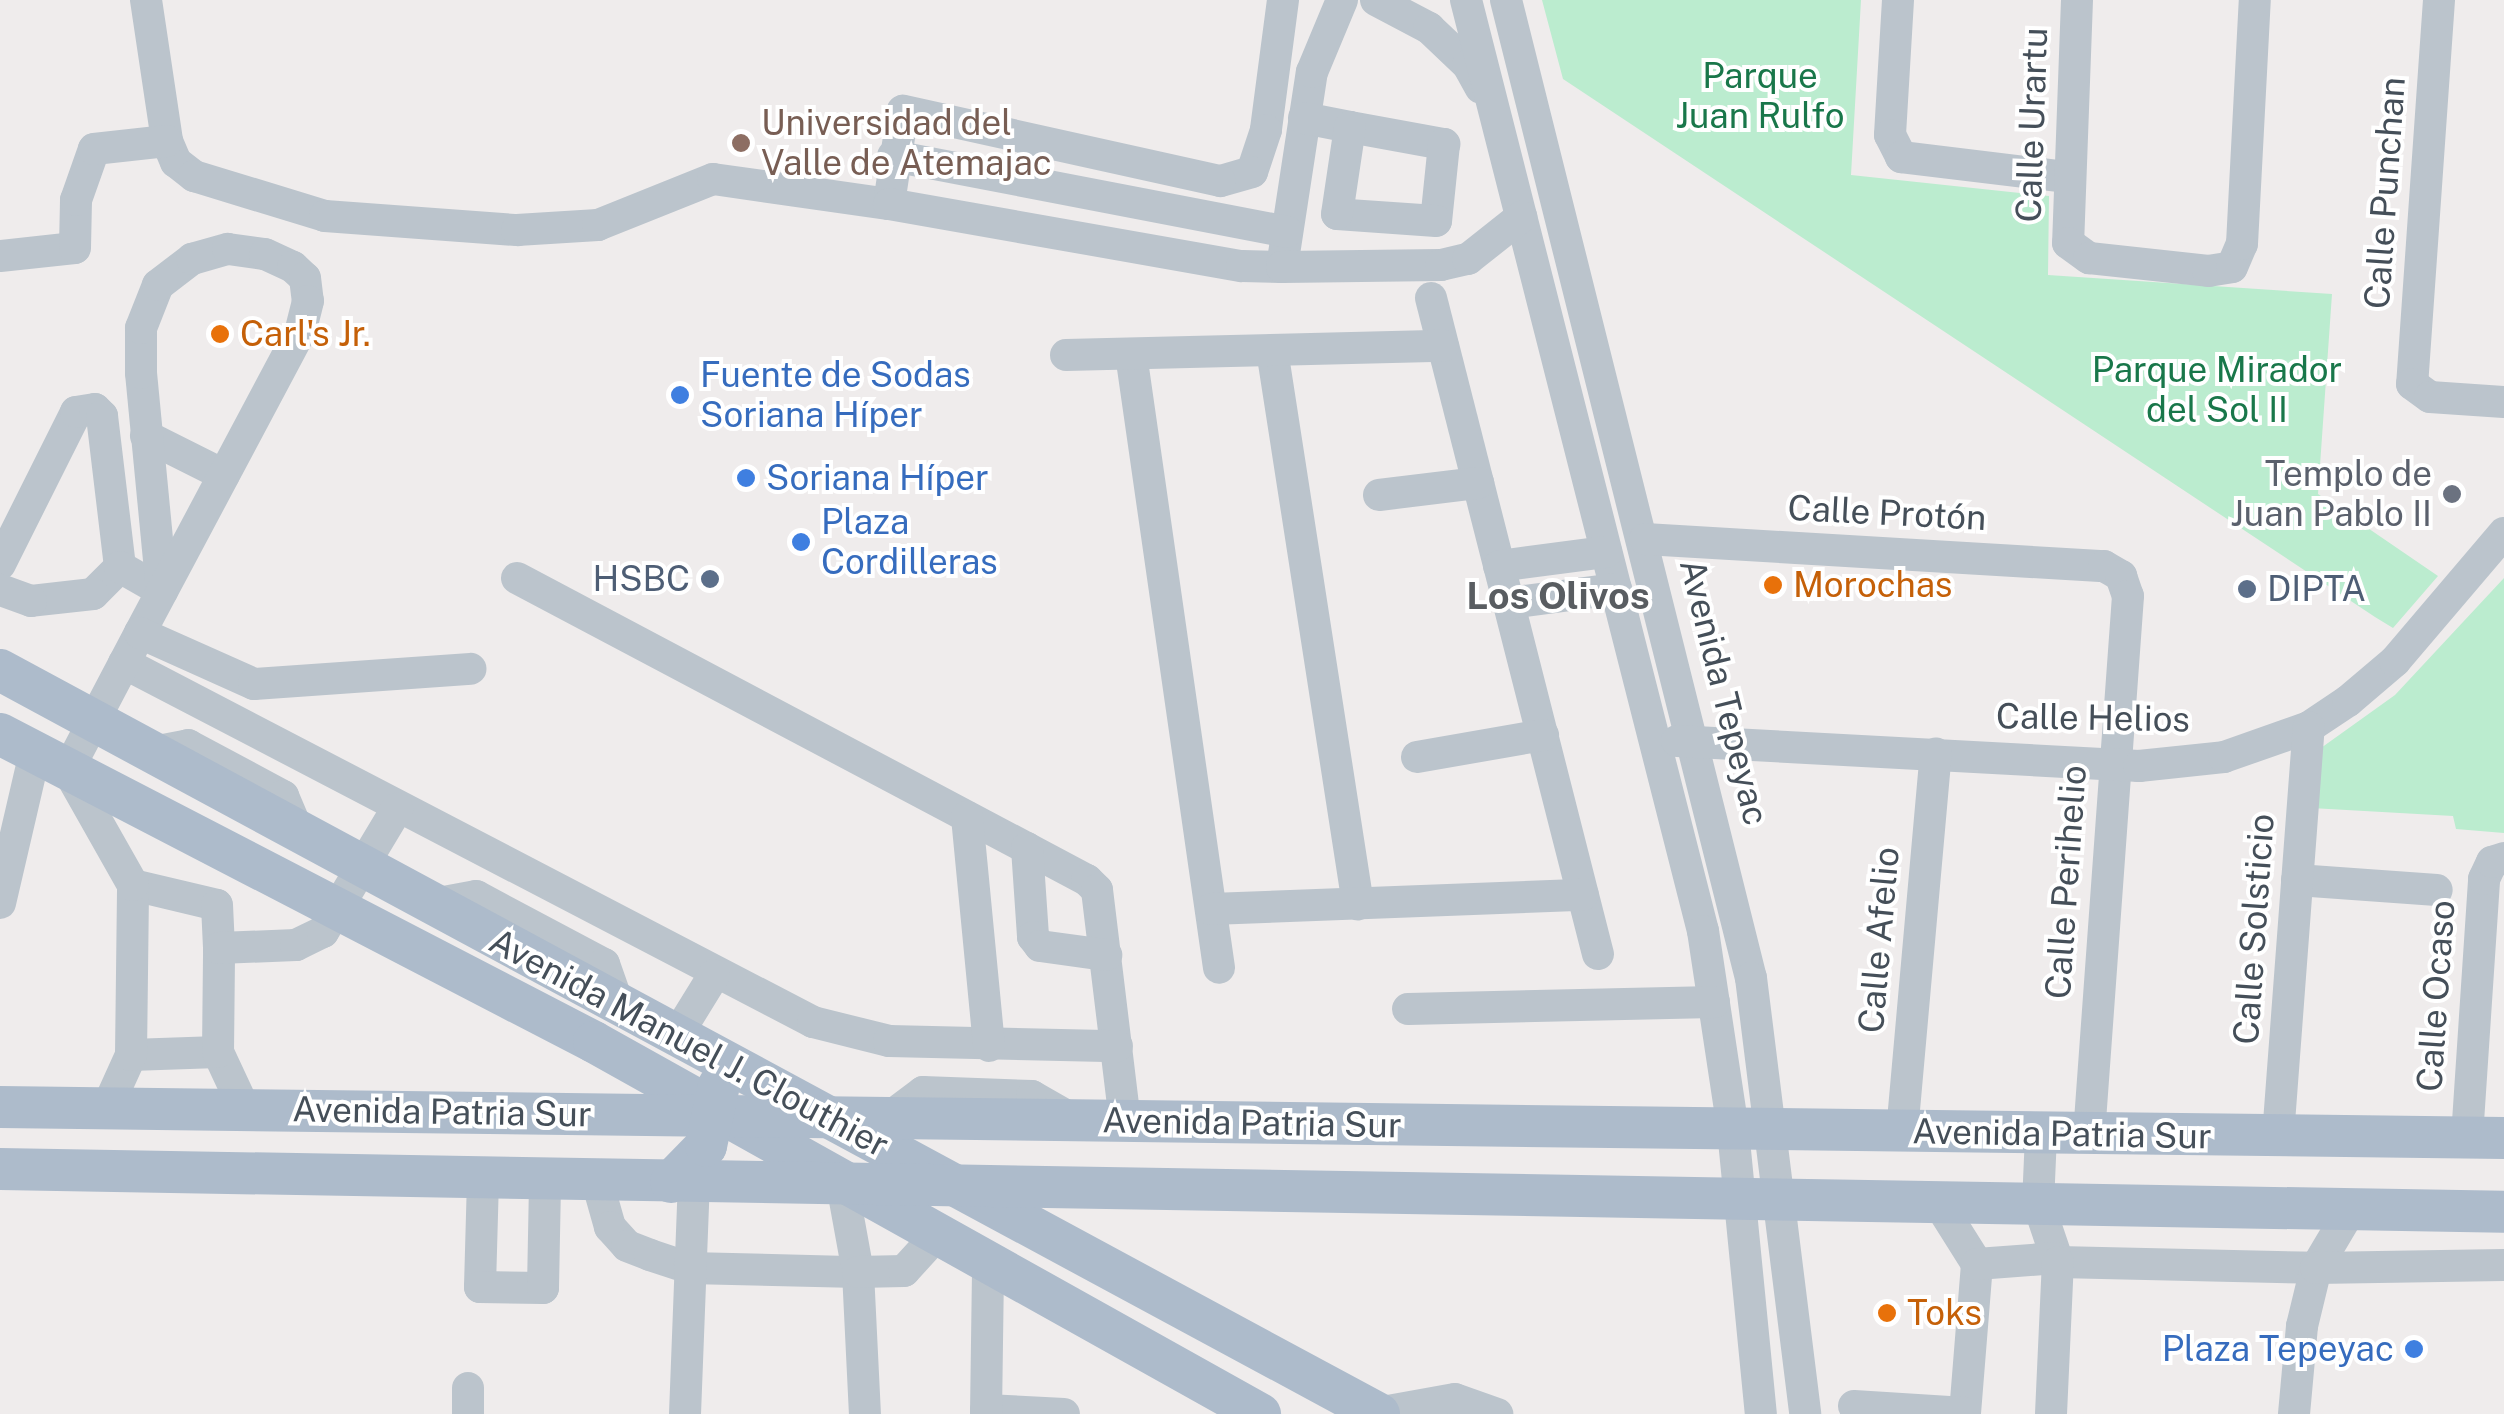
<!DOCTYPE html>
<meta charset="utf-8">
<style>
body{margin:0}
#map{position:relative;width:2504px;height:1414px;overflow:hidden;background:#efecec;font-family:"Public Sans",sans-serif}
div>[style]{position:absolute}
.green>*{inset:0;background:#bbeccf}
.minor>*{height:32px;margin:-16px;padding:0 16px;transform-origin:16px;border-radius:16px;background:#bbc4cc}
.major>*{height:42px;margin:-21px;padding:0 21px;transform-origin:21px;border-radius:21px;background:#adbbcb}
.dots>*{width:28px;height:28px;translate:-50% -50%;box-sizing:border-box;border:5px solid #fff;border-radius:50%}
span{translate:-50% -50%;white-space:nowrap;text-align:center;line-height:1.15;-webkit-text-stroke:8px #fff;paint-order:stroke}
.park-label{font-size:35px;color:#19774a}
.education-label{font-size:35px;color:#785e54}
.left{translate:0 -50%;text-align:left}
.street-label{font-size:35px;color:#454f59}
.food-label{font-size:35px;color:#c56008}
.shop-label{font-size:35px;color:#366cbe}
.right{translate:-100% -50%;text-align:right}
.worship-label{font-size:35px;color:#5b616d}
.service-label{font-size:35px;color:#4e5e75}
.neighbourhood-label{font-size:38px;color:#595d61;font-weight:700}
</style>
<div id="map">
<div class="green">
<i style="clip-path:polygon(1542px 0,1861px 0,1851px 175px,2049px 196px,2048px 275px,2332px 294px,2318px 494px,2438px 576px,2393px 628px,2375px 617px,1563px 79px)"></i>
<i style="clip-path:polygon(2504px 578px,2504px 833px,2456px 829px,2453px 816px,2311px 808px,2314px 753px,2395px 695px)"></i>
</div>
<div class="minor">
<i style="left:146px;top:0;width:143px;rotate:81.5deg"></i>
<i style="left:167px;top:141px;width:23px;rotate:67deg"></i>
<i style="left:176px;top:162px;width:23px;rotate:38deg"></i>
<i style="left:194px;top:176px;width:137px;rotate:17deg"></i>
<i style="left:325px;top:216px;width:193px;rotate:4.2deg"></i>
<i style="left:517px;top:230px;width:81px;rotate:-3.5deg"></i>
<i style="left:598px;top:225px;width:124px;rotate:-21.8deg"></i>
<i style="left:713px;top:179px;width:178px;rotate:8.1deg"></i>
<i style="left:1283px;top:0;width:131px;rotate:97.5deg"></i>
<i style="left:1266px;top:130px;width:44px;rotate:108.4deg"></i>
<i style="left:1252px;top:172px;width:33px;rotate:164deg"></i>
<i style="left:1220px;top:181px;width:325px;rotate:-167.5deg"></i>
<i style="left:903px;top:111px;width:94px;rotate:98.6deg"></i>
<i style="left:889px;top:204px;width:358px;rotate:10deg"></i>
<i style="left:1242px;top:266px;width:40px;rotate:1.4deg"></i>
<i style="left:1282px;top:267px;width:197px;rotate:-81.3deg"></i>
<i style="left:1312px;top:72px;width:78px;rotate:-67.4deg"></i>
<i style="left:1376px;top:0;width:60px;rotate:27.8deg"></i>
<i style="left:1429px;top:28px;width:54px;rotate:43.5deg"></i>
<i style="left:1468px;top:65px;width:26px;rotate:61deg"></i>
<i style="left:1466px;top:0;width:961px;rotate:75.72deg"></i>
<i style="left:1703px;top:931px;width:201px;rotate:81.4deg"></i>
<i style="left:1733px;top:1130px;width:285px;rotate:84.4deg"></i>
<i style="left:1506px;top:0;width:1008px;rotate:75.94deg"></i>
<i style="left:1751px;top:978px;width:439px;rotate:82.9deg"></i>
<i style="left:1898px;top:0;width:135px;rotate:93.4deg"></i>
<i style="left:1890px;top:135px;width:25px;rotate:63deg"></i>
<i style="left:1901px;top:157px;width:166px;rotate:6.9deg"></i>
<i style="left:2077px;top:0;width:243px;rotate:92.1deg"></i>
<i style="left:2068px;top:243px;width:26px;rotate:36deg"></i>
<i style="left:2089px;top:258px;width:120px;rotate:6.2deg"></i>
<i style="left:2208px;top:271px;width:24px;rotate:-9deg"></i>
<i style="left:2232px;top:267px;width:25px;rotate:-67deg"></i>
<i style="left:2242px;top:244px;width:244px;rotate:-87deg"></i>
<i style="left:2439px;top:0;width:385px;rotate:94deg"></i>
<i style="left:2412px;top:384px;width:22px;rotate:36deg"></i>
<i style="left:2430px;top:397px;width:74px;rotate:3.9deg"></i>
<i style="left:1304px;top:118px;width:47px;rotate:11.1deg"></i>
<i style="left:1350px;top:127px;width:96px;rotate:10.3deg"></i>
<i style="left:1444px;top:144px;width:77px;rotate:95.9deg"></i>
<i style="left:1436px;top:221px;width:99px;rotate:-176deg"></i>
<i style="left:1337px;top:214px;width:88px;rotate:-81.5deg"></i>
<i style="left:893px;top:156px;width:401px;rotate:10.9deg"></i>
<i style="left:0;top:256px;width:75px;rotate:-6.1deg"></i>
<i style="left:75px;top:248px;width:48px;rotate:-88.8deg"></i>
<i style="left:76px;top:200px;width:54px;rotate:-70.6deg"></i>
<i style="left:94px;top:149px;width:73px;rotate:-6.3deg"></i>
<i style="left:1282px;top:267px;width:159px;rotate:-0.7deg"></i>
<i style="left:1441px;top:265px;width:28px;rotate:-13deg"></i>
<i style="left:1468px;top:259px;width:68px;rotate:-38.4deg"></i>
<i style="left:1431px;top:298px;width:677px;rotate:75.72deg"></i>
<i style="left:1272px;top:350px;width:561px;rotate:81.18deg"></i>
<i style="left:1131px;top:354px;width:620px;rotate:81.84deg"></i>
<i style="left:1066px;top:355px;width:377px;rotate:-1.4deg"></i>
<i style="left:146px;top:436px;width:87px;rotate:26.6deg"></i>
<i style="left:1379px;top:495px;width:100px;rotate:-6.9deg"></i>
<i style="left:1645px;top:539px;width:460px;rotate:3.4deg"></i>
<i style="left:2104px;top:566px;width:20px;rotate:30deg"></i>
<i style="left:2121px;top:576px;width:21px;rotate:71deg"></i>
<i style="left:2128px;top:596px;width:540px;rotate:94.14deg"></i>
<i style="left:0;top:564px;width:170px;rotate:-63.4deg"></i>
<i style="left:76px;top:412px;width:19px;rotate:-9deg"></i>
<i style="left:95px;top:409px;width:10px;rotate:45deg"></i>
<i style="left:102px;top:416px;width:152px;rotate:83.2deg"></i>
<i style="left:120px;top:567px;width:38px;rotate:135deg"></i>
<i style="left:93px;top:594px;width:62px;rotate:173.6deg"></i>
<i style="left:31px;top:601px;width:33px;rotate:-160deg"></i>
<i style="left:1499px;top:566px;width:108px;rotate:-7.5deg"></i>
<i style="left:120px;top:567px;width:48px;rotate:29.7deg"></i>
<i style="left:162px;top:591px;width:219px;rotate:-95.5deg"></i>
<i style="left:141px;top:373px;width:45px;rotate:-90deg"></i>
<i style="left:141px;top:328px;width:46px;rotate:-68.4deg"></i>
<i style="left:158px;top:285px;width:43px;rotate:-37.4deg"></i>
<i style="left:192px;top:259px;width:37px;rotate:-16deg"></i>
<i style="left:228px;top:249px;width:37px;rotate:8deg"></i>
<i style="left:265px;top:254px;width:31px;rotate:25deg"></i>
<i style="left:293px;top:267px;width:16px;rotate:43deg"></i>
<i style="left:305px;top:278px;width:23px;rotate:83deg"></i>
<i style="left:308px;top:301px;width:30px;rotate:104deg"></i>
<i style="left:301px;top:330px;width:343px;rotate:118deg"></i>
<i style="left:517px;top:578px;width:645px;rotate:27.92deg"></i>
<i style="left:1087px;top:880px;width:14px;rotate:45deg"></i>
<i style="left:1097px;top:890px;width:234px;rotate:83.1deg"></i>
<i style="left:1509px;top:603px;width:108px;rotate:-7.5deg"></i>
<i style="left:124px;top:663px;width:777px;rotate:27.52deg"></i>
<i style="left:813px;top:1022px;width:78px;rotate:14deg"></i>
<i style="left:889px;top:1041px;width:228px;rotate:1.3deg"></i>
<i style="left:1677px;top:741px;width:463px;rotate:3.1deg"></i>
<i style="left:2139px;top:766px;width:85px;rotate:-6deg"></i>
<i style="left:2224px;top:757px;width:90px;rotate:-19.4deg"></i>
<i style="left:2309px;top:727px;width:47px;rotate:-33.7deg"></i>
<i style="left:2348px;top:701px;width:62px;rotate:-40.4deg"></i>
<i style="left:2395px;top:661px;width:168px;rotate:-49.6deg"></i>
<i style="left:153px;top:752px;width:36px;rotate:-11deg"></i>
<i style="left:188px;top:745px;width:108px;rotate:28.2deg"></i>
<i style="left:283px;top:796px;width:38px;rotate:67deg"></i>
<i style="left:1417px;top:757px;width:128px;rotate:-9.9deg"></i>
<i style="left:967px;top:817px;width:230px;rotate:84.5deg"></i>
<i style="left:1027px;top:848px;width:89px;rotate:86.1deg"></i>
<i style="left:1033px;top:937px;width:11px;rotate:52deg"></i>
<i style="left:1040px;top:946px;width:67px;rotate:7.8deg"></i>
<i style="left:2297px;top:880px;width:140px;rotate:4.1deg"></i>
<i style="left:133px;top:885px;width:86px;rotate:13.4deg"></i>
<i style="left:217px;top:905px;width:43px;rotate:87.3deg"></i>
<i style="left:0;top:903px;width:154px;rotate:-76.9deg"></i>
<i style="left:433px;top:904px;width:44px;rotate:-10.5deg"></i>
<i style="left:476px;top:896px;width:145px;rotate:28deg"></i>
<i style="left:604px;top:964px;width:42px;rotate:70.7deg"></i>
<i style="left:1211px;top:909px;width:372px;rotate:-2.2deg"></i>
<i style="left:1408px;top:1009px;width:306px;rotate:-1.3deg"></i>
<i style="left:677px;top:1035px;width:70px;rotate:-58.3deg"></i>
<i style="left:131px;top:1055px;width:87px;rotate:-2deg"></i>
<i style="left:107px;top:1108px;width:58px;rotate:-65.6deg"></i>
<i style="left:131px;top:1055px;width:170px;rotate:-89.3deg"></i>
<i style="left:133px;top:885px;width:132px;rotate:-119.5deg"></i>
<i style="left:68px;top:770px;width:155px;rotate:-62.3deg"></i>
<i style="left:140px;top:633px;width:125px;rotate:24.1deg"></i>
<i style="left:254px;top:684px;width:217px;rotate:-4deg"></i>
<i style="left:245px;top:1110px;width:64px;rotate:-115deg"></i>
<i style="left:218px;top:1052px;width:104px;rotate:-89.4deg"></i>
<i style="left:219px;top:948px;width:77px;rotate:-2.2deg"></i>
<i style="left:296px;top:945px;width:30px;rotate:-26deg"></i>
<i style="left:323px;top:932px;width:144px;rotate:-59deg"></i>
<i style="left:887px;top:1119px;width:45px;rotate:-36.9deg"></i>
<i style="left:923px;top:1092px;width:109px;rotate:2.1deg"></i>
<i style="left:1032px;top:1096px;width:46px;rotate:29.9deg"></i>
<i style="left:1902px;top:1132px;width:380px;rotate:-84.9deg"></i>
<i style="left:2041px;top:1135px;width:68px;rotate:92.5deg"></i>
<i style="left:2038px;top:1203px;width:62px;rotate:71.3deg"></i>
<i style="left:2058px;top:1262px;width:258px;rotate:1.3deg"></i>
<i style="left:2316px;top:1268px;width:69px;rotate:-59.3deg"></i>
<i style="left:2278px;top:1136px;width:410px;rotate:-85.7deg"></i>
<i style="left:2467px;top:1137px;width:259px;rotate:-86.2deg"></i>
<i style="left:2484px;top:879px;width:19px;rotate:-65deg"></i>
<i style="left:2492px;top:862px;width:13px;rotate:-18deg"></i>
<i style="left:483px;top:1179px;width:108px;rotate:91.6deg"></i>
<i style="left:480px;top:1287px;width:63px;rotate:0.9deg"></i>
<i style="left:543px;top:1288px;width:109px;rotate:-88.9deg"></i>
<i style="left:597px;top:1181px;width:48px;rotate:74.2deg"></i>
<i style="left:610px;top:1227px;width:25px;rotate:48deg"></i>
<i style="left:627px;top:1246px;width:25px;rotate:21deg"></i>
<i style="left:650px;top:1255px;width:41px;rotate:18.4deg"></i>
<i style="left:689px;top:1268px;width:169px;rotate:1.4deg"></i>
<i style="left:858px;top:1272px;width:142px;rotate:87.2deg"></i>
<i style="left:842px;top:1184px;width:89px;rotate:79.7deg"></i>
<i style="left:858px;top:1272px;width:46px;rotate:-1.2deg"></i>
<i style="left:904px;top:1271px;width:47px;rotate:-47.6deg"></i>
<i style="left:1938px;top:1202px;width:73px;rotate:57.8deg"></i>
<i style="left:1977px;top:1264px;width:150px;rotate:94.6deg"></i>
<i style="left:1977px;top:1264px;width:79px;rotate:-4.3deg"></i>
<i style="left:468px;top:1388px;width:26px;rotate:90deg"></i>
<i style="left:1854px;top:1406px;width:111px;rotate:3.6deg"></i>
<i style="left:986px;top:1410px;width:78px;rotate:2.9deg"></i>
<i style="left:1377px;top:1413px;width:79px;rotate:-10.2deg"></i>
<i style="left:1455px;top:1399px;width:45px;rotate:19.7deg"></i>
<i style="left:685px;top:1414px;width:232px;rotate:-87.8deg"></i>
<i style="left:986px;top:1414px;width:150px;rotate:-89.2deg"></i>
<i style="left:2051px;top:1414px;width:152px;rotate:-87.4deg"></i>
<i style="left:2294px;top:1414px;width:88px;rotate:-84.8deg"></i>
<i style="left:2302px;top:1326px;width:60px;rotate:-76.4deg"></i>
<i style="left:2316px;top:1268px;width:188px;rotate:-0.9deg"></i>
</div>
<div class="major">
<i style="left:0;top:670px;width:1567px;rotate:28.35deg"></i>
<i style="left:0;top:734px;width:669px;rotate:27.41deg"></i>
<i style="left:594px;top:1042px;width:763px;rotate:29.19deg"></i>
<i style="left:0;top:1107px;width:2504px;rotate:0.71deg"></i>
<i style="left:0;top:1169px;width:2504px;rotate:0.98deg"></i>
<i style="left:671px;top:1182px;width:50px;rotate:-45.8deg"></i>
<i style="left:706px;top:1146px;width:62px;rotate:-78deg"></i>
</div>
<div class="dots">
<i style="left:741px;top:143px;background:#8d6e63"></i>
<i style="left:220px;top:334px;background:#e8710a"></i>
<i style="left:680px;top:395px;background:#3f7fe0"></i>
<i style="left:746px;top:478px;background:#3f7fe0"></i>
<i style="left:2452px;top:494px;background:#6b7280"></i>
<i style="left:801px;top:542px;background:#3f7fe0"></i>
<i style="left:710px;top:579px;background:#5c6f8a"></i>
<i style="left:1773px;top:585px;background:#e8710a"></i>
<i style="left:2247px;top:589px;background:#5c6f8a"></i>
<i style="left:1887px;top:1313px;background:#e8710a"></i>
<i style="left:2414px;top:1349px;background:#3f7fe0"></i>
</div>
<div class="park-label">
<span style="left:1760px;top:96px">Parque<br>Juan Rulfo</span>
<span style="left:2217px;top:390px">Parque Mirador<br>del Sol II</span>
</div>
<div class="education-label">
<span class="left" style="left:761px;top:143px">Universidad del<br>Valle de Atemajac</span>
</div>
<div class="street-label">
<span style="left:2032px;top:125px;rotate:-88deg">Calle Urartu</span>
<span style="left:2385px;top:193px;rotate:-86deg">Calle Punchan</span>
<span style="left:1887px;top:513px;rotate:3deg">Calle Protón</span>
<span style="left:1724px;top:692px;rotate:76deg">Avenida Tepeyac</span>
<span style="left:2093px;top:718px;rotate:1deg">Calle Helios</span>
<span style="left:2066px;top:882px;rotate:-86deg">Calle Perihelio</span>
<span style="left:2254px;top:929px;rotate:-86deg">Calle Solsticio</span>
<span style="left:1879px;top:940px;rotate:-85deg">Calle Afelio</span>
<span style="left:2436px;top:996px;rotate:-86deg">Calle Ocaso</span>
<span style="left:689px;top:1043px;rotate:28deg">Avenida Manuel J. Clouthier</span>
<span style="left:442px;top:1112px;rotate:1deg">Avenida Patria Sur</span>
<span style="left:1252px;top:1123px;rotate:1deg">Avenida Patria Sur</span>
<span style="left:2062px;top:1134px;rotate:1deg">Avenida Patria Sur</span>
</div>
<div class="food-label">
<span class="left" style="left:240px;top:334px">Carl's Jr.</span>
<span class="left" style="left:1793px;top:585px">Morochas</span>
<span class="left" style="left:1907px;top:1313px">Toks</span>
</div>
<div class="shop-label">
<span class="left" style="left:700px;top:395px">Fuente de Sodas<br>Soriana Híper</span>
<span class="left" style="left:766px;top:478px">Soriana Híper</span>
<span class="left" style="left:821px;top:542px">Plaza<br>Cordilleras</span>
<span class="right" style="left:2394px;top:1349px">Plaza Tepeyac</span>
</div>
<div class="worship-label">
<span class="right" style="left:2432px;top:494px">Templo de<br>Juan Pablo II</span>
</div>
<div class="service-label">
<span class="right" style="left:690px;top:579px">HSBC</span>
<span class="left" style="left:2267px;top:589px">DIPTA</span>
</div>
<div class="neighbourhood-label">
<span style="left:1558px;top:596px">Los Olivos</span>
</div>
</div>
